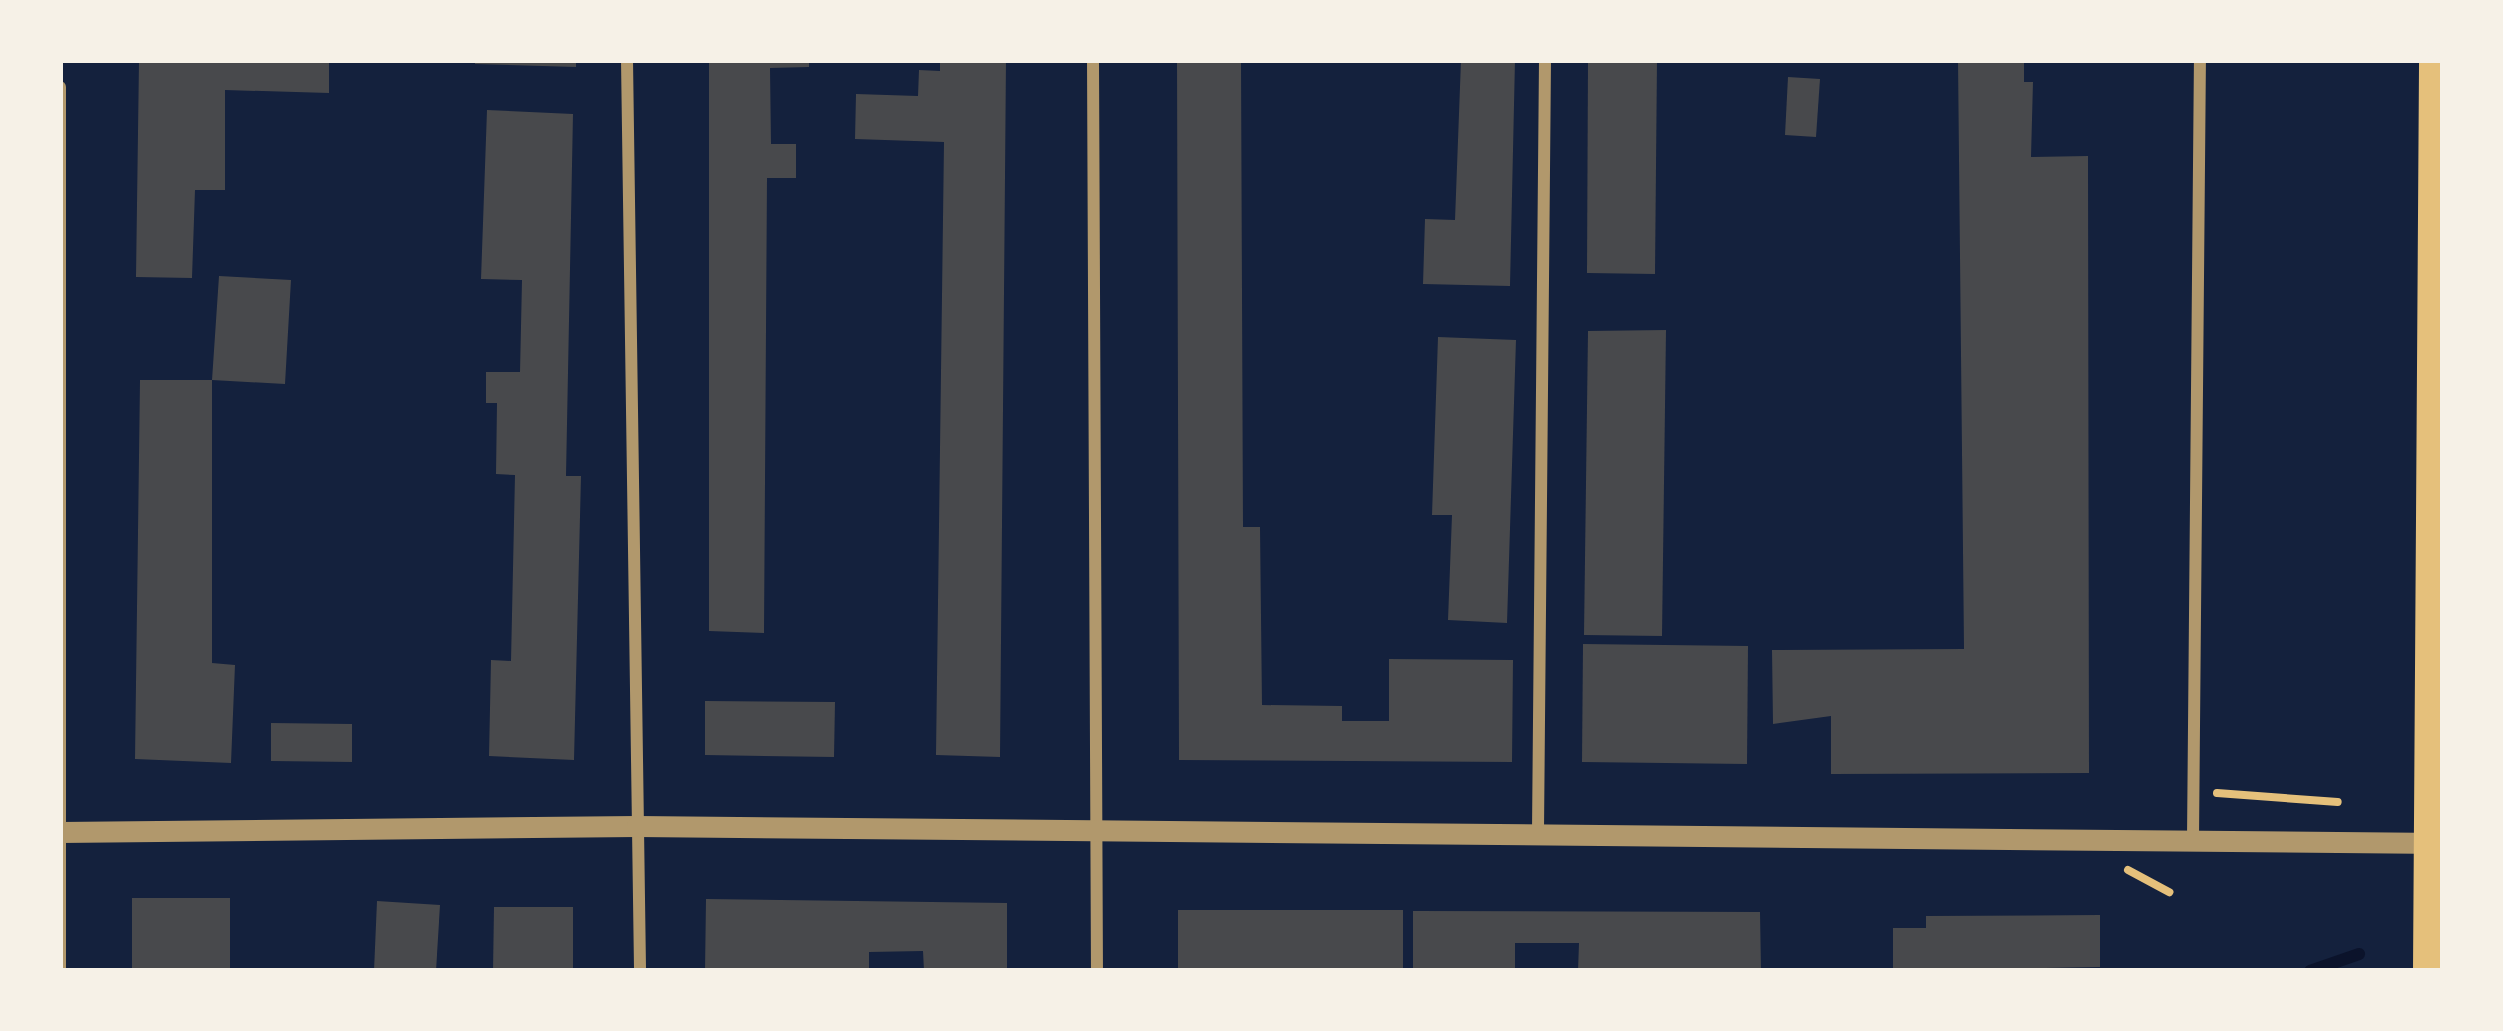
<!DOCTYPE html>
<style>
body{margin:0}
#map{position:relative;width:2503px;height:1031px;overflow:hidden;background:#14213d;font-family:Spectral,serif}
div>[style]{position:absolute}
.stream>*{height:12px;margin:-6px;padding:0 6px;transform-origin:6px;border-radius:6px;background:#0b132b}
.building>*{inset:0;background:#48494c}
.path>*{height:8px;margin:-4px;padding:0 4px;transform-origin:4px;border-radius:4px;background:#e5c07b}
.minor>*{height:12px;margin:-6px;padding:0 6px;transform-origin:6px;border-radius:6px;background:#b1986c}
.tertiary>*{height:21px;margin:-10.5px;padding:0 10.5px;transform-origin:10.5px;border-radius:10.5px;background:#b1986c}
.primary>*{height:30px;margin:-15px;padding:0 15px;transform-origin:15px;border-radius:15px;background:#e5c07b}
span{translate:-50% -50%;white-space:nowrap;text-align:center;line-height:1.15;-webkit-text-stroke:9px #f6f1e7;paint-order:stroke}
.frame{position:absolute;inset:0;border:63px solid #f6f1e7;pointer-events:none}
</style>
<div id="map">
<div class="stream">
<i style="left:2310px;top:971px;width:52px;rotate:-19.1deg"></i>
</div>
<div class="building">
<i style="clip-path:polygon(139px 60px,329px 62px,329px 93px,225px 90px,225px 190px,195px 190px,192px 278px,136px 277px)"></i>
<i style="clip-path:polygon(475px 60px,576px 60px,576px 67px,475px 64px)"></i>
<i style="clip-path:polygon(709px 60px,809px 60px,809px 67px,770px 68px,771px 144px,796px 144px,796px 178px,767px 178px,764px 633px,709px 631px)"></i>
<i style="clip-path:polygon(940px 60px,1006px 60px,1000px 757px,936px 755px,944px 142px,855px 139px,856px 94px,918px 96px,919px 70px,940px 71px)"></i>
<i style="clip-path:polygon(1177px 60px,1241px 60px,1243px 527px,1260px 527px,1262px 705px,1342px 706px,1342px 721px,1389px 721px,1389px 659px,1513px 660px,1512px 762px,1179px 760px)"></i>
<i style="clip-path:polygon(1461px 60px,1515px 60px,1510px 286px,1423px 284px,1425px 219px,1455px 220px)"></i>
<i style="clip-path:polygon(1588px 60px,1657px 60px,1655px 274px,1587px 273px)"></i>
<i style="clip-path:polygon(1958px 60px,2024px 60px,2024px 82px,2033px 82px,2031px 157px,2088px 156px,2089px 773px,1831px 774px,1831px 716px,1773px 724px,1772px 650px,1964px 649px)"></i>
<i style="clip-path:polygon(1788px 77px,1820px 79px,1816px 137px,1785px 135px)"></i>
<i style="clip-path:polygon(487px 110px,573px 114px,566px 476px,581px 476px,574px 760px,489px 756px,491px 660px,511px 661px,515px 475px,496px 474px,497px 403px,486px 403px,486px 372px,520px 372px,522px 280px,481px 279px)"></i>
<i style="clip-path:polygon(219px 276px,291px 280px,285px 384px,212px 380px,212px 663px,235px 665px,231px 763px,135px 759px,140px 380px,212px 380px)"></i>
<i style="clip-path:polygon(1666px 330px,1662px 636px,1584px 635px,1588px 331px)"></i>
<i style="clip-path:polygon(1438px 337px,1516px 340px,1507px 623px,1448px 620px,1452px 515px,1432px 515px)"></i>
<i style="clip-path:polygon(1583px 644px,1748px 646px,1747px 764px,1582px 762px)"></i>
<i style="clip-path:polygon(705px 701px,835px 702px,834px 757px,705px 755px)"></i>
<i style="clip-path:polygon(271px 723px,352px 724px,352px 762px,271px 761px)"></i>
<i style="clip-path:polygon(132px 898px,230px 898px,230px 971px,132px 971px)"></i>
<i style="clip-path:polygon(706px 899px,1007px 903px,1007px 971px,924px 971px,923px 951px,869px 952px,869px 969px,705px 971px)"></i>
<i style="clip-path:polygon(377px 901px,440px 905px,436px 971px,374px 971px)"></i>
<i style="clip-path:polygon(494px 907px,573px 907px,573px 971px,493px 971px)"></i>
<i style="clip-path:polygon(1178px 910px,1403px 910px,1403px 971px,1178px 971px)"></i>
<i style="clip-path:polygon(1413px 911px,1760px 912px,1761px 971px,1578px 971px,1579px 943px,1515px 943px,1515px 971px,1413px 971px)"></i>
<i style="clip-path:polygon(2100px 915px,2100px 967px,1893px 971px,1893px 928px,1926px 928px,1926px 916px)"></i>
</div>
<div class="path">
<i style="left:2217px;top:793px;width:121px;rotate:4.3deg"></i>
<i style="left:2128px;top:870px;width:47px;rotate:28.2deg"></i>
</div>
<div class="minor">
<i style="left:627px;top:60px;width:911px;rotate:89.18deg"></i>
<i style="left:1093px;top:60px;width:911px;rotate:89.75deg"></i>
<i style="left:60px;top:87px;width:884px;rotate:90deg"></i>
<i style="left:1538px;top:831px;width:771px;rotate:-89.48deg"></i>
<i style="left:2193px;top:839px;width:779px;rotate:-89.49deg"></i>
</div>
<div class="tertiary">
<i style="left:60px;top:832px;width:577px;rotate:-0.6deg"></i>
<i style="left:637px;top:826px;width:1805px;rotate:0.54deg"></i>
</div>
<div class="primary">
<i style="left:2428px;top:971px;width:911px;rotate:-89.62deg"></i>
</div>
<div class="frame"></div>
</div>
